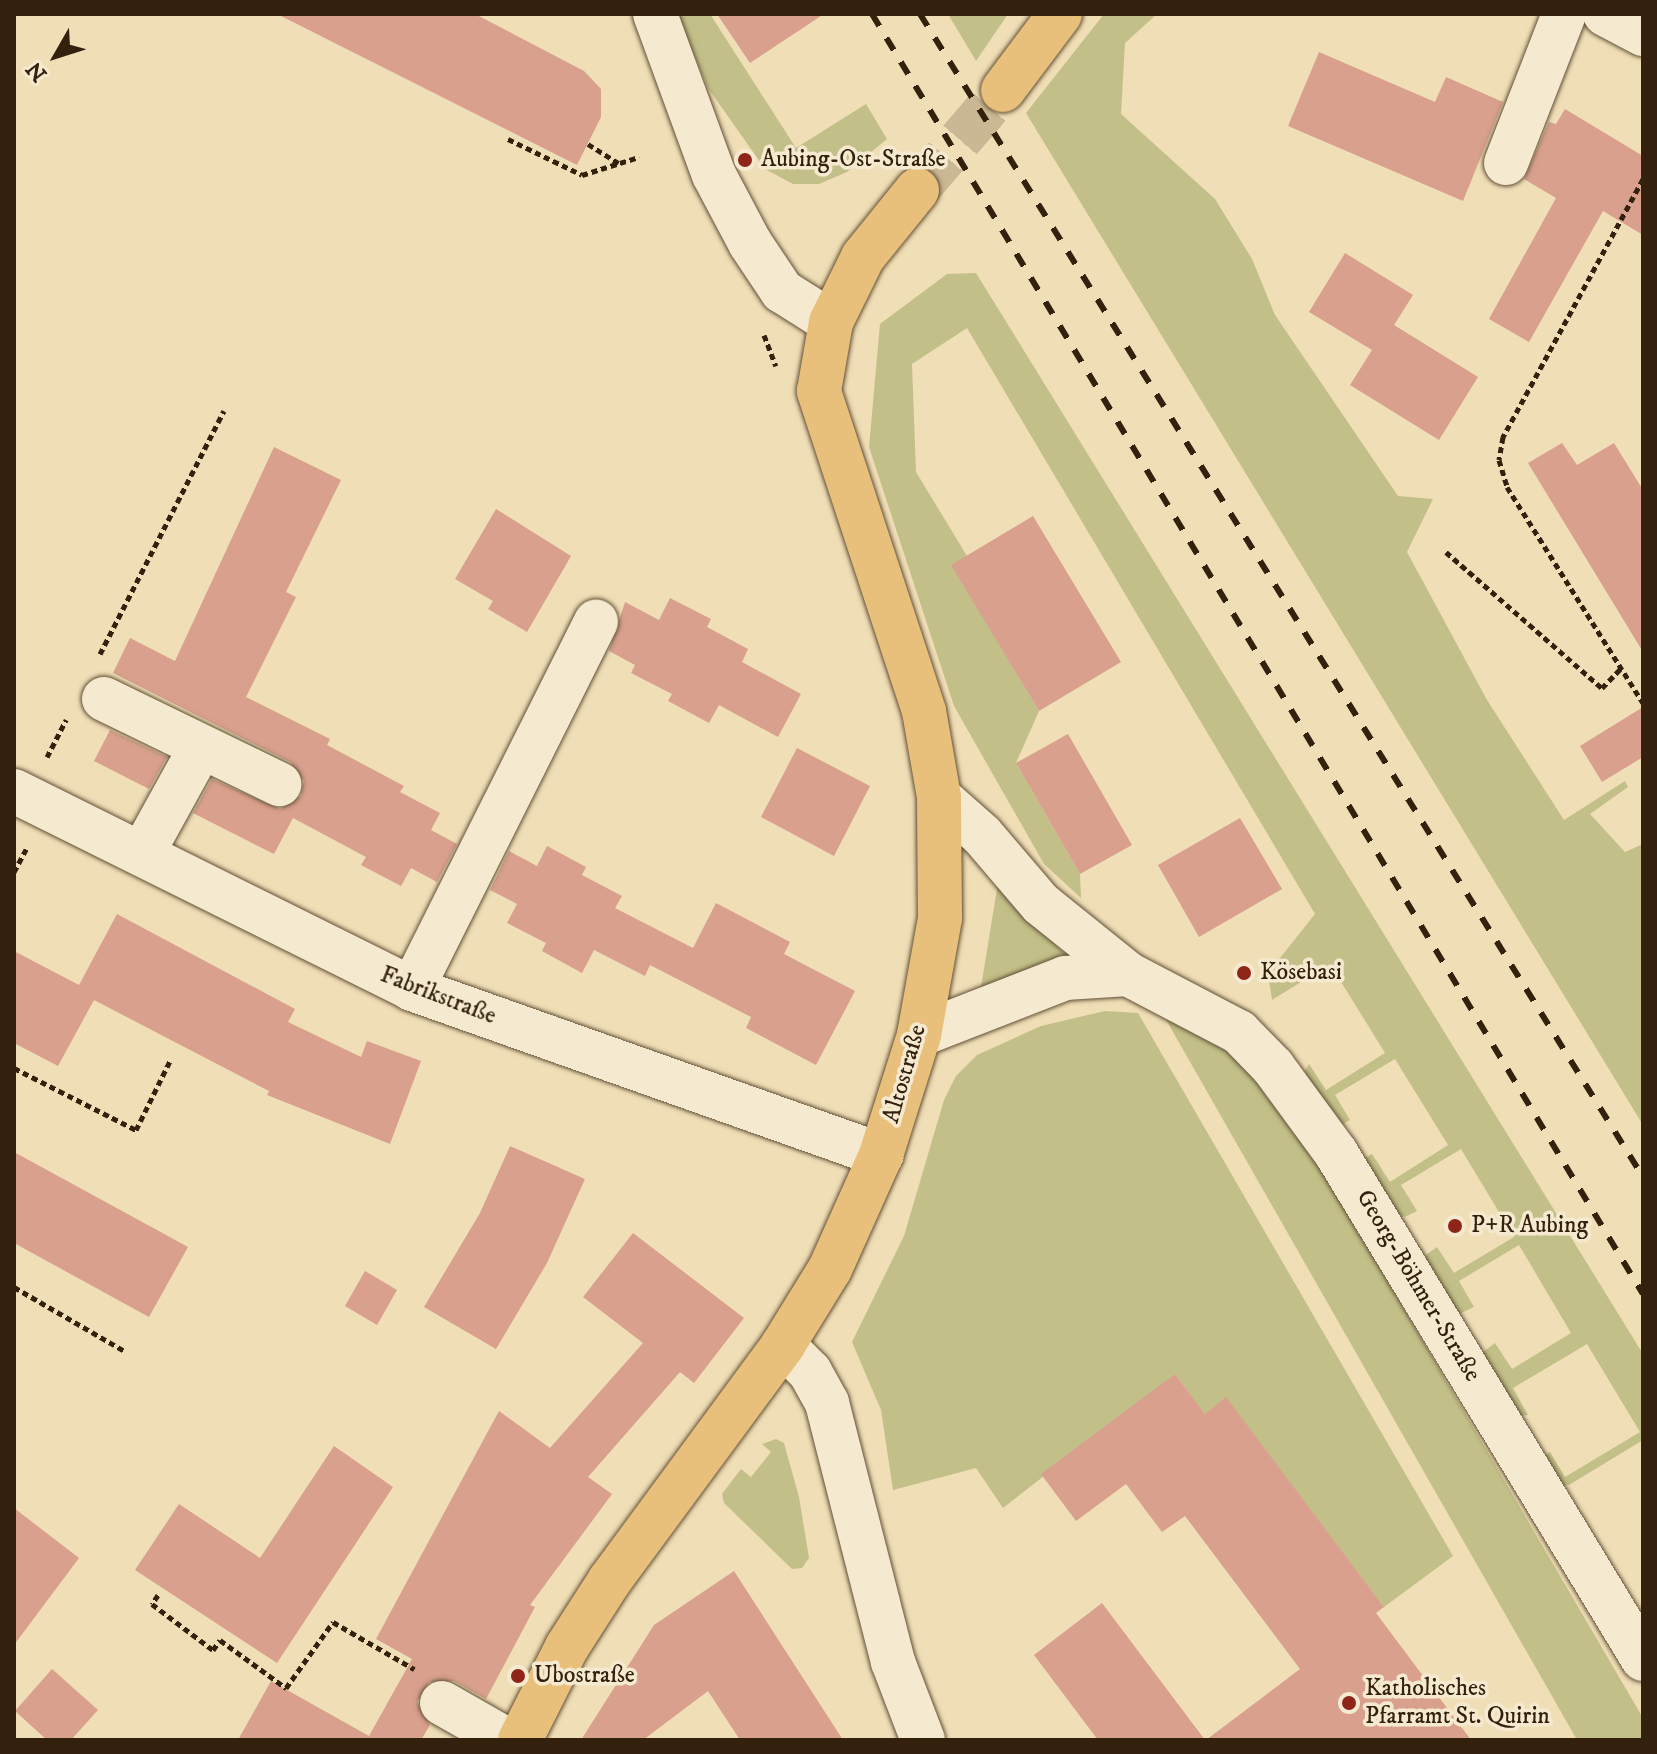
<!DOCTYPE html>
<meta charset="utf-8">
<style>
body{margin:0}
#map{position:relative;width:1657px;height:1754px;overflow:hidden;background:#f0deb6;font-family:"IM FELL DW Pica",serif}
div>[style]{position:absolute}
.green>*{inset:0;background:#c2bf88}
.building>*{inset:0;background:#d8a08d}
.major-tunnel>*{height:44px;margin-top:-22px;transform-origin:0;background:repeating-linear-gradient(90deg,#cab894 0 44px,transparent 0 66px)}
.path>*{height:5px;margin-top:-2.5px;transform-origin:0;background:repeating-linear-gradient(90deg,#33200d 0 6px,transparent 0 10px)}
.roads{filter:drop-shadow(0 0 2px #625037) drop-shadow(0 0 2px #625037)}
.minor>*{height:44px;margin:-22px;padding:0 22px;transform-origin:22px;border-radius:22px;background:#f5ead0}
.major>*{height:44px;margin:-22px;padding:0 22px;transform-origin:22px;border-radius:22px;background:#e8bf7b}
.rail>*{height:6px;margin-top:-3px;transform-origin:0;background:repeating-linear-gradient(90deg,#33200d 0 14px,transparent 0 28px)}
.dots>*{width:22px;height:22px;translate:-50% -50%;box-sizing:border-box;border:4px solid #f5ead0;border-radius:50%}
span{translate:-50% -50%;white-space:nowrap;text-align:center;line-height:1.15;-webkit-text-stroke:7px #f5ead0;paint-order:stroke}
.poi-label{font-size:24px;color:#33200d}
.left{translate:0 -50%;text-align:left}
.street-label{font-size:24px;color:#33200d}
.frame{position:absolute;inset:0;border:16px solid #33200d;pointer-events:none}
.north{position:absolute;left:16px;top:16px;width:80px;height:80px;-webkit-text-stroke:6px #f5ead0;paint-order:stroke;rotate:231deg;font-size:22px;font-weight:700;line-height:32px;text-align:center;color:#33200d}
.north::after{content:'';display:block;margin:auto;width:28px;height:36px;background:#33200d;clip-path:polygon(50% 0,100% 100%,50% 72%,0 100%)}
</style>
<div id="map">
<div class="green">
<i style="clip-path:polygon(677px 14px,710px 14px,796px 148px,866px 104px,887px 139px,847px 172px,819px 184px,793px 184px,765px 169px,708px 88px)"></i>
<i style="clip-path:polygon(948px 14px,1008px 14px,976px 61px)"></i>
<i style="clip-path:polygon(1104px 14px,1157px 14px,1125px 43px,1121px 114px,1215px 199px,1252px 259px,1275px 315px,1398px 496px,1433px 499px,1407px 552px,1487px 700px,1564px 820px,1625px 781px,1628px 787px,1590px 814px,1625px 852px,1643px 844px,1643px 1125px,1026px 113px)"></i>
<i style="clip-path:polygon(976px 273px,1643px 1354px,1643px 1440px,1569px 1485px,1563px 1485px,1545px 1455px,1550px 1452px,1565px 1477px,1640px 1432px,1587px 1344px,1513px 1388px,1528px 1415px,1520px 1416px,1483px 1352px,1495px 1343px,1512px 1369px,1571px 1333px,1519px 1245px,1459px 1281px,1474px 1307px,1459px 1314px,1423px 1257px,1437px 1247px,1454px 1273px,1514px 1237px,1461px 1149px,1401px 1185px,1417px 1211px,1405px 1217px,1396px 1214px,1363px 1159px,1372px 1154px,1390px 1182px,1448px 1145px,1395px 1059px,1335px 1095px,1350px 1120px,1339px 1126px,1309px 1085px,1305px 1071px,1309px 1064px,1326px 1090px,1385px 1053px,1330px 964px,1272px 1000px,1268px 973px,1315px 914px,967px 328px,912px 364px,916px 472px,967px 556px,952px 565px,1039px 711px,1016px 763px,1080px 874px,1081px 898px,1044px 864px,954px 706px,869px 447px,880px 324px,947px 274px)"></i>
<i style="clip-path:polygon(998px 883px,1065px 955px,981px 987px)"></i>
<i style="clip-path:polygon(1157px 1004px,1217px 1035px,1301px 1133px,1643px 1718px,1643px 1740px,1577px 1740px)"></i>
<i style="clip-path:polygon(1105px 1011px,1138px 1013px,1453px 1556px,1384px 1607px,1226px 1398px,1205px 1414px,1175px 1374px,1003px 1508px,976px 1468px,893px 1490px,881px 1410px,852px 1342px,904px 1236px,944px 1100px,956px 1076px,977px 1055px,1041px 1026px)"></i>
<i style="clip-path:polygon(776px 1439px,784px 1443px,799px 1497px,809px 1558px,802px 1568px,792px 1569px,724px 1503px,722px 1494px,741px 1469px,751px 1477px,771px 1452px,762px 1444px)"></i>
</div>
<div class="building">
<i style="clip-path:polygon(277px 14px,475px 14px,584px 71px,601px 89px,601px 117px,577px 165px)"></i>
<i style="clip-path:polygon(717px 14px,824px 14px,750px 63px)"></i>
<i style="clip-path:polygon(1319px 52px,1435px 102px,1446px 77px,1503px 102px,1463px 201px,1288px 126px)"></i>
<i style="clip-path:polygon(1565px 109px,1643px 156px,1643px 235px,1603px 211px,1529px 342px,1489px 319px,1556px 198px,1524px 179px,1549px 122px,1556px 124px)"></i>
<i style="clip-path:polygon(1345px 253px,1413px 295px,1394px 325px,1478px 377px,1439px 440px,1350px 385px,1372px 350px,1309px 312px)"></i>
<i style="clip-path:polygon(1562px 443px,1577px 465px,1614px 443px,1643px 490px,1643px 652px,1528px 463px)"></i>
<i style="clip-path:polygon(274px 447px,341px 480px,286px 592px,296px 597px,246px 697px,330px 739px,327px 745px,404px 786px,400px 792px,440px 813px,431px 830px,457px 844px,437px 882px,411px 868px,401px 886px,361px 865px,366px 857px,293px 818px,274px 854px,193px 813px,212px 779px,280px 809px,301px 796px,304px 781px,290px 762px,113px 673px,130px 638px,175px 661px)"></i>
<i style="clip-path:polygon(496px 509px,571px 556px,527px 632px,488px 609px,493px 601px,455px 579px)"></i>
<i style="clip-path:polygon(1033px 516px,1121px 662px,1039px 711px,951px 565px)"></i>
<i style="clip-path:polygon(670px 598px,711px 619px,707px 627px,748px 649px,742px 662px,801px 694px,778px 737px,719px 705px,709px 723px,668px 701px,672px 694px,631px 673px,635px 665px,609px 651px,625px 602px,659px 620px)"></i>
<i style="clip-path:polygon(1643px 707px,1643px 757px,1602px 782px,1580px 746px)"></i>
<i style="clip-path:polygon(110px 730px,167px 757px,149px 789px,94px 761px)"></i>
<i style="clip-path:polygon(1068px 734px,1132px 845px,1080px 874px,1016px 763px)"></i>
<i style="clip-path:polygon(797px 748px,870px 786px,834px 856px,761px 817px)"></i>
<i style="clip-path:polygon(1240px 818px,1282px 889px,1199px 937px,1158px 865px)"></i>
<i style="clip-path:polygon(547px 846px,586px 867px,582px 875px,622px 896px,615px 908px,693px 948px,716px 903px,790px 942px,784px 954px,855px 991px,816px 1065px,746px 1028px,751px 1017px,650px 965px,645px 976px,594px 950px,582px 973px,542px 951px,546px 943px,507px 923px,517px 904px,490px 890px,509px 851px,537px 866px)"></i>
<i style="clip-path:polygon(117px 914px,295px 1009px,288px 1022px,361px 1057px,367px 1041px,421px 1061px,390px 1144px,267px 1095px,269px 1091px,94px 1000px,58px 1066px,14px 1043px,14px 951px,79px 985px)"></i>
<i style="clip-path:polygon(510px 1146px,585px 1179px,547px 1263px,496px 1349px,424px 1307px,480px 1213px)"></i>
<i style="clip-path:polygon(14px 1152px,188px 1247px,149px 1317px,14px 1243px)"></i>
<i style="clip-path:polygon(633px 1233px,744px 1318px,694px 1383px,680px 1372px,588px 1477px,612px 1494px,530px 1605px,535px 1607px,486px 1699px,454px 1681px,429px 1682px,417px 1702px,430px 1725px,421px 1740px,238px 1740px,271px 1681px,369px 1736px,412px 1659px,376px 1639px,499px 1411px,550px 1448px,643px 1343px,583px 1297px)"></i>
<i style="clip-path:polygon(365px 1271px,397px 1290px,377px 1325px,345px 1306px)"></i>
<i style="clip-path:polygon(1175px 1374px,1205px 1414px,1226px 1397px,1384px 1607px,1376px 1613px,1471px 1740px,1206px 1740px,1300px 1669px,1185px 1516px,1162px 1532px,1126px 1484px,1076px 1521px,1041px 1474px)"></i>
<i style="clip-path:polygon(334px 1446px,393px 1487px,277px 1663px,135px 1570px,179px 1504px,260px 1558px)"></i>
<i style="clip-path:polygon(14px 1508px,79px 1558px,14px 1645px)"></i>
<i style="clip-path:polygon(734px 1571px,843px 1740px,740px 1740px,708px 1691px,643px 1740px,581px 1740px,654px 1625px)"></i>
<i style="clip-path:polygon(1102px 1603px,1205px 1740px,1098px 1740px,1034px 1655px)"></i>
<i style="clip-path:polygon(52px 1669px,98px 1710px,71px 1740px,47px 1740px,15px 1711px)"></i>
</div>
<div class="major-tunnel">
<i style="left:917px;top:190px;width:132px;rotate:-49.3deg"></i>
</div>
<div class="path">
<i style="left:508px;top:139px;width:82px;rotate:25.9deg"></i>
<i style="left:582px;top:175px;width:60px;rotate:-17.5deg"></i>
<i style="left:588px;top:144px;width:36px;rotate:32deg"></i>
<i style="left:1643px;top:179px;width:294px;rotate:118.5deg"></i>
<i style="left:1503px;top:437px;width:23px;rotate:100deg"></i>
<i style="left:1499px;top:460px;width:28px;rotate:73deg"></i>
<i style="left:1507px;top:487px;width:255px;rotate:57.8deg"></i>
<i style="left:764px;top:335px;width:33px;rotate:69deg"></i>
<i style="left:1446px;top:552px;width:207px;rotate:41.1deg"></i>
<i style="left:1602px;top:688px;width:28px;rotate:-46deg"></i>
<i style="left:100px;top:654px;width:273px;rotate:-63deg"></i>
<i style="left:47px;top:757px;width:42px;rotate:-62.8deg"></i>
<i style="left:14px;top:872px;width:27px;rotate:-62deg"></i>
<i style="left:14px;top:1068px;width:137px;rotate:26.9deg"></i>
<i style="left:136px;top:1130px;width:79px;rotate:-63.8deg"></i>
<i style="left:14px;top:1287px;width:129px;rotate:30.1deg"></i>
<i style="left:158px;top:1595px;width:11px;rotate:124deg"></i>
<i style="left:152px;top:1604px;width:76px;rotate:37deg"></i>
<i style="left:213px;top:1650px;width:12px;rotate:-55deg"></i>
<i style="left:220px;top:1640px;width:82px;rotate:36deg"></i>
<i style="left:286px;top:1688px;width:81px;rotate:-54.5deg"></i>
<i style="left:333px;top:1622px;width:94px;rotate:30.1deg"></i>
</div>
<div class="roads">
<div class="minor">
<i style="left:655px;top:14px;width:171px;rotate:69.9deg"></i>
<i style="left:714px;top:175px;width:77px;rotate:62.1deg"></i>
<i style="left:750px;top:243px;width:58px;rotate:56.3deg"></i>
<i style="left:782px;top:291px;width:58px;rotate:32.3deg"></i>
<i style="left:1605px;top:14px;width:43px;rotate:27.8deg"></i>
<i style="left:1506px;top:163px;width:160px;rotate:-68.7deg"></i>
<i style="left:104px;top:699px;width:195px;rotate:25.9deg"></i>
<i style="left:14px;top:791px;width:445px;rotate:26.4deg"></i>
<i style="left:412px;top:989px;width:498px;rotate:19.5deg"></i>
<i style="left:939px;top:797px;width:57px;rotate:41.5deg"></i>
<i style="left:982px;top:835px;width:91px;rotate:49.5deg"></i>
<i style="left:1041px;top:904px;width:112px;rotate:38.8deg"></i>
<i style="left:1128px;top:974px;width:125px;rotate:27.6deg"></i>
<i style="left:1239px;top:1032px;width:49px;rotate:45.8deg"></i>
<i style="left:1273px;top:1067px;width:107px;rotate:53.8deg"></i>
<i style="left:1336px;top:1153px;width:592px;rotate:58.75deg"></i>
<i style="left:142px;top:854px;width:120px;rotate:-61.1deg"></i>
<i style="left:412px;top:989px;width:411px;rotate:-63.4deg"></i>
<i style="left:919px;top:1035px;width:157px;rotate:-21.3deg"></i>
<i style="left:1065px;top:978px;width:63px;rotate:-3.6deg"></i>
<i style="left:783px;top:1345px;width:38px;rotate:45deg"></i>
<i style="left:810px;top:1372px;width:35px;rotate:61deg"></i>
<i style="left:827px;top:1403px;width:267px;rotate:75.7deg"></i>
<i style="left:893px;top:1662px;width:84px;rotate:69deg"></i>
<i style="left:442px;top:1703px;width:75px;rotate:29.6deg"></i>
</div>
<div class="major">
<i style="left:1003px;top:90px;width:95px;rotate:-53.1deg"></i>
<i style="left:520px;top:1740px;width:104px;rotate:-63.2deg"></i>
<i style="left:567px;top:1647px;width:80px;rotate:-57.3deg"></i>
<i style="left:610px;top:1580px;width:292px;rotate:-53.6deg"></i>
<i style="left:783px;top:1345px;width:89px;rotate:-58.3deg"></i>
<i style="left:830px;top:1269px;width:125px;rotate:-65.9deg"></i>
<i style="left:881px;top:1155px;width:126px;rotate:-72.4deg"></i>
<i style="left:919px;top:1035px;width:119px;rotate:-79.8deg"></i>
<i style="left:940px;top:918px;width:121px;rotate:-90.5deg"></i>
<i style="left:939px;top:797px;width:87px;rotate:-99.9deg"></i>
<i style="left:924px;top:711px;width:337px;rotate:-108.2deg"></i>
<i style="left:819px;top:391px;width:70px;rotate:-80.1deg"></i>
<i style="left:831px;top:322px;width:72px;rotate:-63.8deg"></i>
<i style="left:863px;top:257px;width:86px;rotate:-51.1deg"></i>
</div>
</div>
<div class="rail">
<i style="left:872px;top:14px;width:1494px;rotate:58.94deg"></i>
<i style="left:920px;top:14px;width:1369px;rotate:58.13deg"></i>
</div>
<div class="dots">
<i style="left:745px;top:160px;background:#8f2418"></i>
<i style="left:1244px;top:973px;background:#8f2418"></i>
<i style="left:1455px;top:1226px;background:#8f2418"></i>
<i style="left:518px;top:1676px;background:#8f2418"></i>
<i style="left:1349px;top:1703px;background:#8f2418"></i>
</div>
<div class="poi-label">
<span class="left" style="left:761px;top:160px">Aubing-Ost-Straße</span>
<span class="left" style="left:1260px;top:973px">Kösebasi</span>
<span class="left" style="left:1471px;top:1226px">P+R Aubing</span>
<span class="left" style="left:534px;top:1676px">Ubostraße</span>
<span class="left" style="left:1365px;top:1703px">Katholisches<br>Pfarramt St. Quirin</span>
</div>
<div class="street-label">
<span style="left:438px;top:996px;rotate:21deg">Fabrikstraße</span>
<span style="left:905px;top:1074px;rotate:-74deg">Altostraße</span>
<span style="left:1418px;top:1286px;rotate:59deg">Georg-Böhmer-Straße</span>
</div>
<div class="frame"></div>
<div class="north">N</div>
</div>
